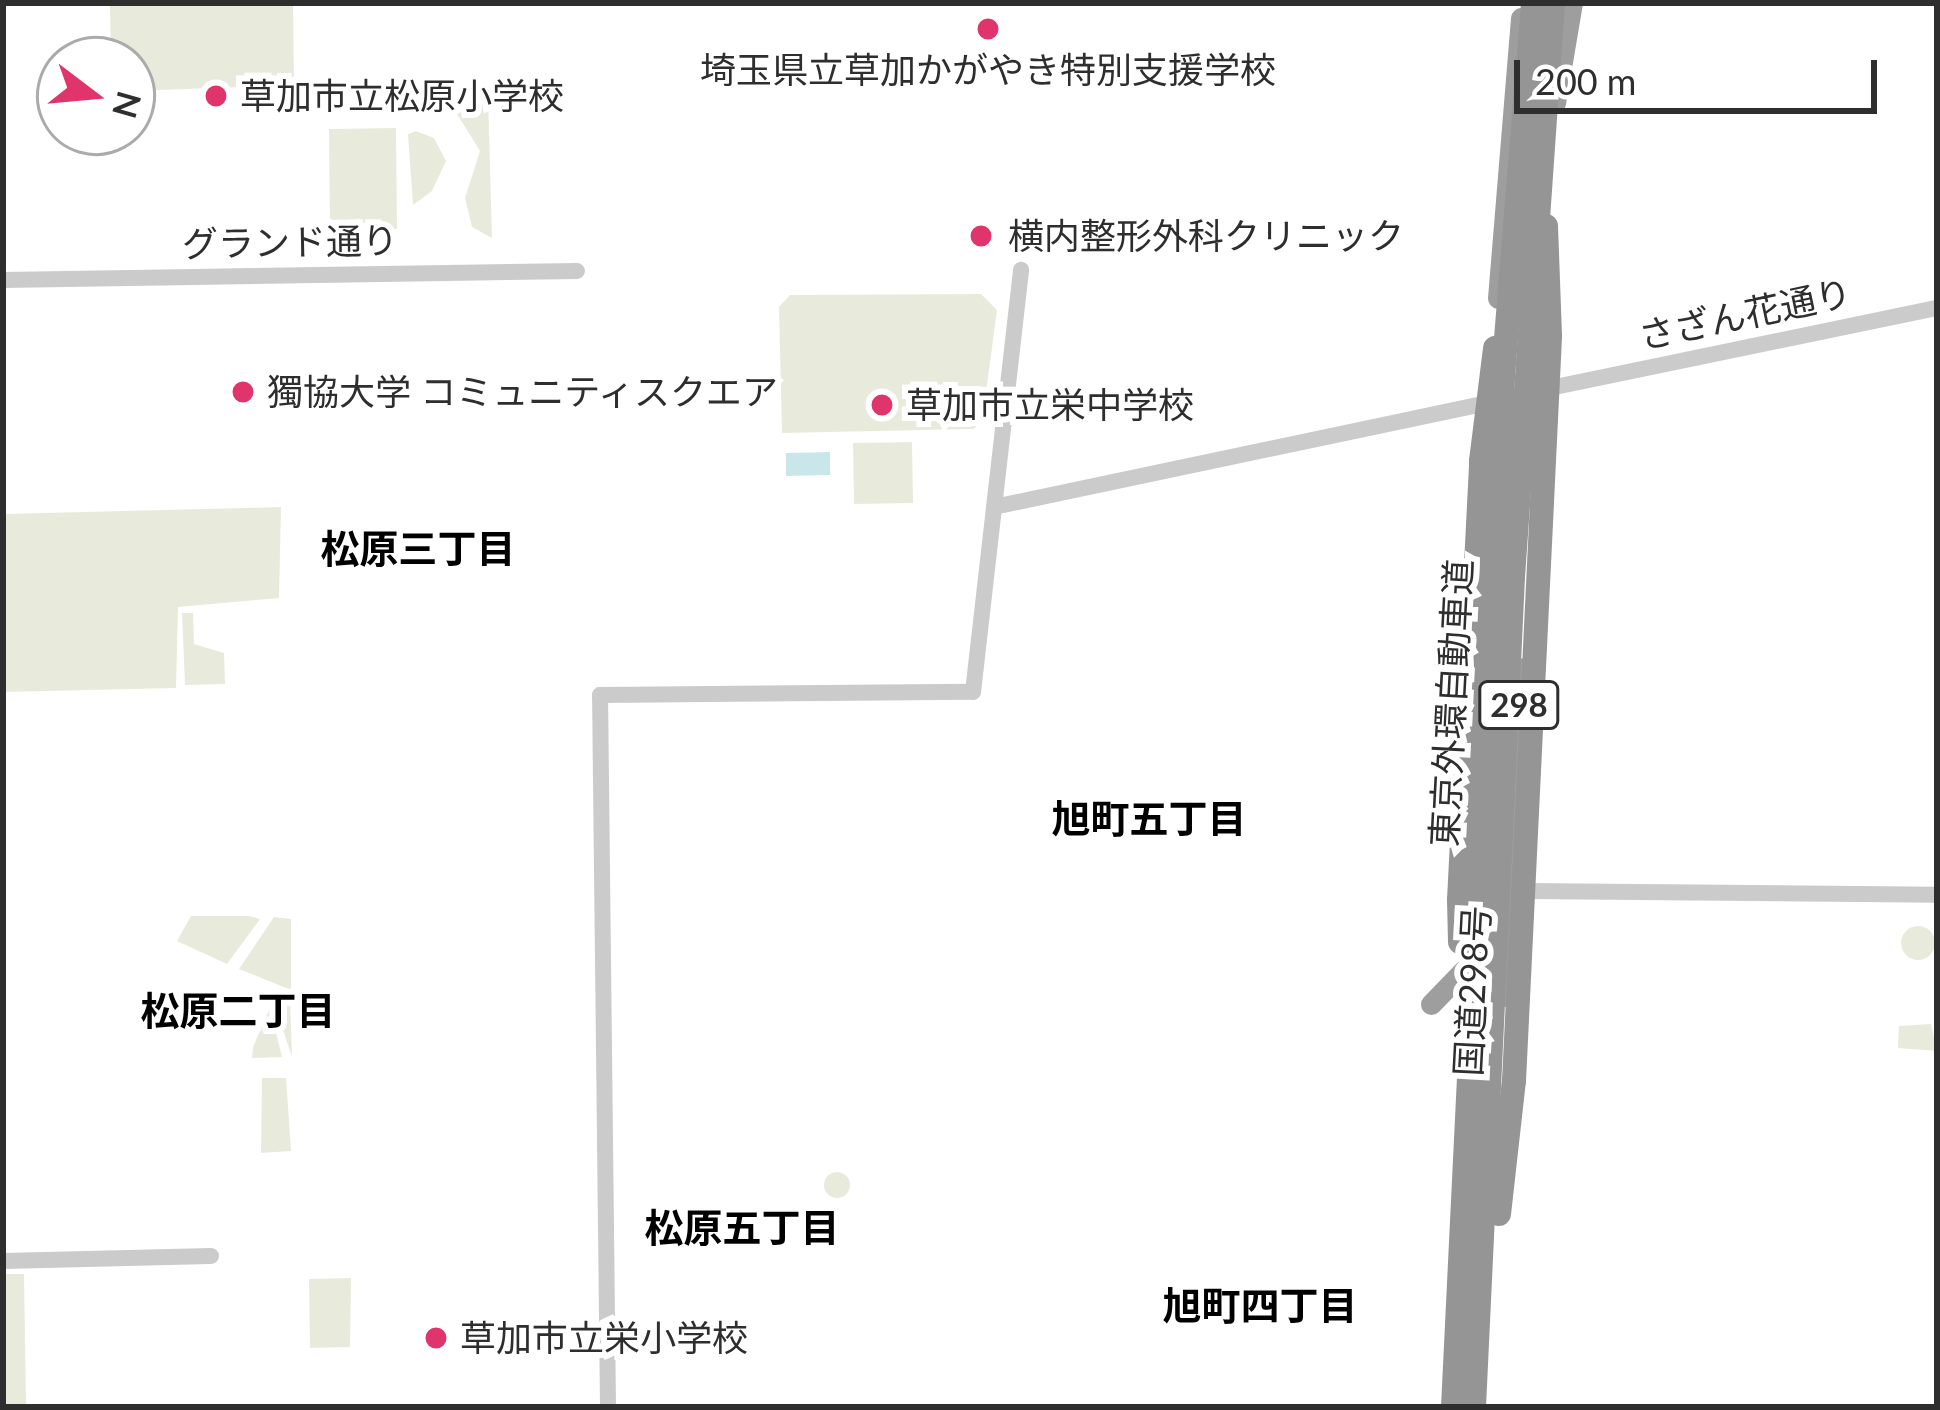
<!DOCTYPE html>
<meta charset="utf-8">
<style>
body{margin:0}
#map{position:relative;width:1940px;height:1410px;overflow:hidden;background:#fff;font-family:Lato,"Noto Sans JP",sans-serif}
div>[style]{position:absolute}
.green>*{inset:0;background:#e8ebdc}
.round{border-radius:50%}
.water>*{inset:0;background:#c9e6eb}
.tertiary>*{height:16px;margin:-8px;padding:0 8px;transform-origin:8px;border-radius:8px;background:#cbcbcb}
.trunk>*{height:21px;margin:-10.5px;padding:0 10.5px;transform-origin:10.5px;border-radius:10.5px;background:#9e9e9e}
.motorway>*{height:24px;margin:-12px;padding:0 12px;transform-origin:12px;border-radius:12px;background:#959595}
.motorway-bridge>*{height:24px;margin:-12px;padding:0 12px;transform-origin:12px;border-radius:12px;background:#959595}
.dots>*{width:33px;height:33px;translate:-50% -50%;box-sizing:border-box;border:6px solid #fff;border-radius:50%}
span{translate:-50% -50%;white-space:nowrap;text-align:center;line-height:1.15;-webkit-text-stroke:12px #fff;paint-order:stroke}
.shield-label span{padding:3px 9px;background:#fff;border:3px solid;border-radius:9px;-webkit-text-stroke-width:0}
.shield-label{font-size:33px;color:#2e2e2e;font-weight:700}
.poi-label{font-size:36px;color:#2e2e2e}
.left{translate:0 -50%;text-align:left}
.street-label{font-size:36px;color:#2e2e2e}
.neighbourhood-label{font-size:39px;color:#000;font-weight:700}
.frame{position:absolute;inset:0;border:6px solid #2e2e2e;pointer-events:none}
.north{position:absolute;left:36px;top:36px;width:120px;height:120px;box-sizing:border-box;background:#fff;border:3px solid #ababab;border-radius:50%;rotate:106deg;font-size:33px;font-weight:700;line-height:48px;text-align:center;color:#2e2e2e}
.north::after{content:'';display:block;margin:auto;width:42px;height:54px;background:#e0356c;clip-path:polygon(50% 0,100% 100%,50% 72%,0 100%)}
.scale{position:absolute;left:1514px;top:60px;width:363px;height:54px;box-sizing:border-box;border:6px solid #2e2e2e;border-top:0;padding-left:15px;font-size:36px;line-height:42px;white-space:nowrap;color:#2e2e2e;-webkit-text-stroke:9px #fff;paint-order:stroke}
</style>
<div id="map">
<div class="green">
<i style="clip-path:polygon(110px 3px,293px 3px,294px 85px,132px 91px,132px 60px,111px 60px)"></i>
<i style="clip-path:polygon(488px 96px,492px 238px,472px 227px,465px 198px,480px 151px,447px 98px)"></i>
<i style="clip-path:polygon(396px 128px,397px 229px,330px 230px,329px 129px)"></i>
<i style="clip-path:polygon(416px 131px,434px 138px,446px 161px,432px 191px,413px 205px,408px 134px)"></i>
<i style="clip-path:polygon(981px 294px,997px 310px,982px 422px,973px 429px,782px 433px,779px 307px,790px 295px)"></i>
<i style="clip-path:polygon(912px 442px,913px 503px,854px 504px,853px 443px)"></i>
<i style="clip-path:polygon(281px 507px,279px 598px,178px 607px,176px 688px,3px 692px,3px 514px)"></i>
<i style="clip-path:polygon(182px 613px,193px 613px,194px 644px,224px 653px,225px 684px,185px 685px)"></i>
<i style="clip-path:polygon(191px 916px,250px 916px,260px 919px,227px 964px,177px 941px)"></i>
<i style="clip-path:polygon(274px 917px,291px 919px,291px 990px,239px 969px)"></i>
<i class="round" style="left:1901px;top:926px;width:34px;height:34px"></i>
<i style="clip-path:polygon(284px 994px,290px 996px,292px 1057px,276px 1009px)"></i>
<i style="clip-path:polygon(270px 1008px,282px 1057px,252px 1058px,253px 1047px)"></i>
<i style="clip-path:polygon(1931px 1024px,1937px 1051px,1898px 1048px,1899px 1026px)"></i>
<i style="clip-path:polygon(262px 1078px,286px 1078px,291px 1151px,261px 1153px)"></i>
<i class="round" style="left:824px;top:1172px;width:26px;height:26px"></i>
<i style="clip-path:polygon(3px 1274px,24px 1274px,26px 1407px,3px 1407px)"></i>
<i style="clip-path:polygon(351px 1278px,350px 1347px,310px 1348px,309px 1279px)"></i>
</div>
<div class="water">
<i style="clip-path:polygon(830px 452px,830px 475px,786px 476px,786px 453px)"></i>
</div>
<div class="tertiary">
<i style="left:3px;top:280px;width:574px;rotate:-0.9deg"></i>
<i style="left:1555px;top:387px;width:390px;rotate:-11.7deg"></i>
<i style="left:994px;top:507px;width:494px;rotate:-11.9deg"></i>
<i style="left:1517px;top:891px;width:420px;rotate:0.5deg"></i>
<i style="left:3px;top:1261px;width:208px;rotate:-1.4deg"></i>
<i style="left:608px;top:1407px;width:712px;rotate:-90.64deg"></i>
<i style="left:600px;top:695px;width:373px;rotate:-0.5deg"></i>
<i style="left:973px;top:692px;width:425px;rotate:-83.5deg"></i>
</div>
<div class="trunk">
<i style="left:1555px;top:103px;width:101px;rotate:-80.4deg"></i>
<i style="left:1498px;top:298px;width:281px;rotate:-85.3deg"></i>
<i style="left:1505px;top:996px;width:328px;rotate:-87.2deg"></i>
<i style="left:1431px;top:1004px;width:47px;rotate:-45.9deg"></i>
</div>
<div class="motorway">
<i style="left:1546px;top:226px;width:110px;rotate:87.9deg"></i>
<i style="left:1459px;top:900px;width:440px;rotate:-87.1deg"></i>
<i style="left:1481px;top:461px;width:114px;rotate:-82.9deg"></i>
</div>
<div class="motorway-bridge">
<i style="left:1459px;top:900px;width:42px;rotate:88.6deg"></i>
<i style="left:1499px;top:1214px;width:134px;rotate:-83.6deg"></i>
<i style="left:1514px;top:1081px;width:746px;rotate:-87.23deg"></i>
<i style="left:1453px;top:1407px;width:1032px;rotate:-87.22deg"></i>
<i style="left:1503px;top:376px;width:374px;rotate:-85.4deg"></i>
<i style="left:1474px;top:1407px;width:831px;rotate:-87.31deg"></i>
<i style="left:1513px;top:577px;width:575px;rotate:-86.01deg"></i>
</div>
<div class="dots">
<i style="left:988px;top:29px;background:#e0356c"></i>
<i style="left:216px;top:96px;background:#e0356c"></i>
<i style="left:981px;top:236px;background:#e0356c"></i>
<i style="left:243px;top:392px;background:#e0356c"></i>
<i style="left:882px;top:405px;background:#e0356c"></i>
<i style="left:436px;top:1338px;background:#e0356c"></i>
</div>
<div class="shield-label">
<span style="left:1519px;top:705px">298</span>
</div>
<div class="poi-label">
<span style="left:988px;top:70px">埼玉県立草加かがやき特別支援学校</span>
<span class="left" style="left:240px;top:96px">草加市立松原小学校</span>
<span class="left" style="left:1008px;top:236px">横内整形外科クリニック</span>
<span class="left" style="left:267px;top:392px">獨協大学 コミュニティスクエア</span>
<span class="left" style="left:906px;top:405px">草加市立栄中学校</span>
<span class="left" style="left:460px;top:1338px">草加市立栄小学校</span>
</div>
<div class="street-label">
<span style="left:290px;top:242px;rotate:-1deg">グランド通り</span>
<span style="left:1745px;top:314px;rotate:-12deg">さざん花通り</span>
<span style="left:1451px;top:703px;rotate:-87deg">東京外環自動車道</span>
<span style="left:1472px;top:991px;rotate:-87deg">国道298号</span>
</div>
<div class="neighbourhood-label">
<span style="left:418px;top:548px">松原三丁目</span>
<span style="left:1149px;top:818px">旭町五丁目</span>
<span style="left:238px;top:1010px">松原二丁目</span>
<span style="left:742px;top:1227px">松原五丁目</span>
<span style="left:1260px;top:1305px">旭町四丁目</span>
</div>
<div class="frame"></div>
<div class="north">N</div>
<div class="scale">200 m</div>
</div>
